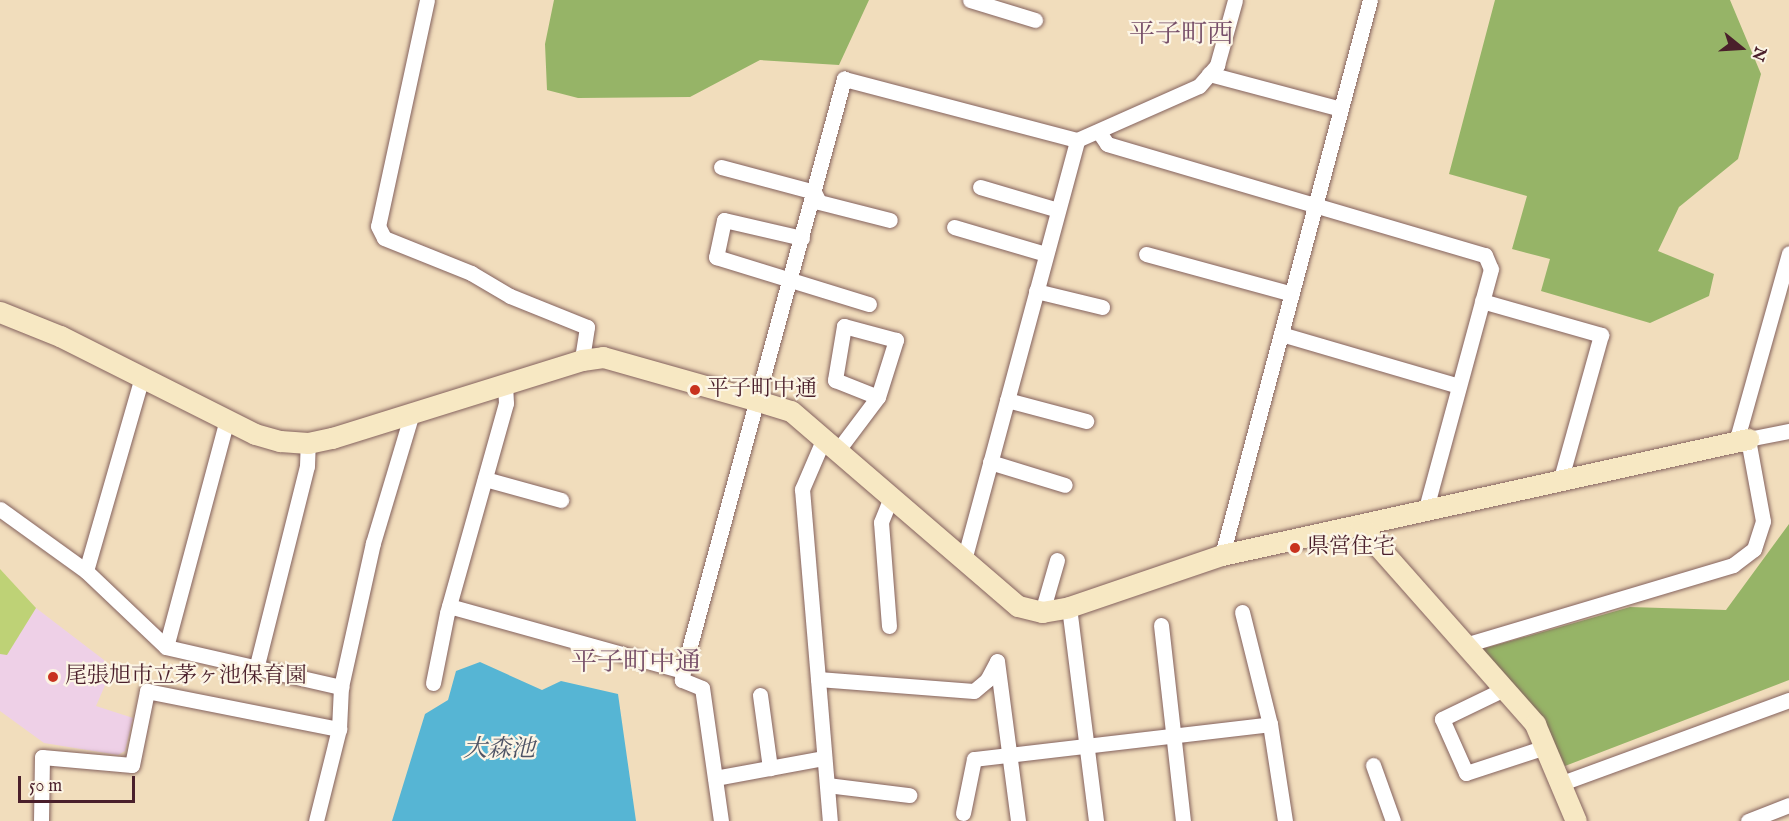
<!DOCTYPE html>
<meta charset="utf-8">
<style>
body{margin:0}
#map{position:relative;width:1789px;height:821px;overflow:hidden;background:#f1ddbc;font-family:"IM FELL English","Noto Serif JP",serif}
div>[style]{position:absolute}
.built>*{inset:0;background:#eed0e7}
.green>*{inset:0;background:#bed276}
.forest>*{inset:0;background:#96b467}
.water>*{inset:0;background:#56b5d4}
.roads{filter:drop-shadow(0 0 2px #84625e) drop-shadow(0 0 2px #84625e)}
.street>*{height:15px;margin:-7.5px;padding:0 7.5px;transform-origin:7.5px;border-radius:7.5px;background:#fff}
.secondary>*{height:21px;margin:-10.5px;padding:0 10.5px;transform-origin:10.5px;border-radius:10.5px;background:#f7e8c3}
.dots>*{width:16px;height:16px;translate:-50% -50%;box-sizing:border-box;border:3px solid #fcf5e5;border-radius:50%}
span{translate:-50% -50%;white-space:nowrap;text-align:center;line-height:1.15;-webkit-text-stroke:4.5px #fcf5e5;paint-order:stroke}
.poi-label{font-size:22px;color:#4a1f2b}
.left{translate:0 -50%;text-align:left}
.water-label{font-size:24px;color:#4e5466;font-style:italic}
.quarter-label{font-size:26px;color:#764e68}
.north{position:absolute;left:1711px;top:18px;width:60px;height:60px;-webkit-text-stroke:4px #fcf5e5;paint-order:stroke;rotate:108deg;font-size:16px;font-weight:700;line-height:24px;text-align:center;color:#4a1f2b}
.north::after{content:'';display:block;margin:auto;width:21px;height:27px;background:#4a1f2b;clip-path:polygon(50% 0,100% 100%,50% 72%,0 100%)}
.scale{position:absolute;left:18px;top:776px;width:117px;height:27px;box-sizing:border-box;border:3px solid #4a1f2b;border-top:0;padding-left:8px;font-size:18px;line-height:21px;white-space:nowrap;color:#4a1f2b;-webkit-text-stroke:4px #fcf5e5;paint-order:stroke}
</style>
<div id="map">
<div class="built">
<i style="clip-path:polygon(36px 608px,104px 660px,106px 683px,96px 706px,133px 718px,125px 751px,118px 755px,44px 743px,0 711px,0 654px,7px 654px)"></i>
</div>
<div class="green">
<i style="clip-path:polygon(0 569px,36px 608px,7px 655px,0 654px)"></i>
</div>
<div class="forest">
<i style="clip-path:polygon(554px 0,869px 0,839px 65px,760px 60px,690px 97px,578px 98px,547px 90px,545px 44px)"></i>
<i style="clip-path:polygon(1495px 0,1730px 0,1761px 74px,1738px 159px,1679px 207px,1658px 251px,1714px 274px,1709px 296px,1650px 323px,1541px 291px,1550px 259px,1512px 249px,1527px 196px,1449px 174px)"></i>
<i style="clip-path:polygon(1789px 524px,1789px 680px,1565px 766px,1543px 719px,1479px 650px,1630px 607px,1726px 610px)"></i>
</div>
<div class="water">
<i style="clip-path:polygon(480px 662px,542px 690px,561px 681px,618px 694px,636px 821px,392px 821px,425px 714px,448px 700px,456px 671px)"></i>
</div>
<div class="roads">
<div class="street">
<i style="left:427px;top:0;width:231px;rotate:102.2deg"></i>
<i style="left:378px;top:226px;width:13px;rotate:63deg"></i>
<i style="left:384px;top:238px;width:94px;rotate:21.9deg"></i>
<i style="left:471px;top:273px;width:45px;rotate:30.5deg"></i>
<i style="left:510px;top:296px;width:83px;rotate:21.9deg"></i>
<i style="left:587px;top:327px;width:33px;rotate:99deg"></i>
<i style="left:970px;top:0;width:68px;rotate:17.1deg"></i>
<i style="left:1209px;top:74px;width:133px;rotate:14.8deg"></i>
<i style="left:1099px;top:132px;width:14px;rotate:56deg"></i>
<i style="left:1107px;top:144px;width:394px;rotate:16.4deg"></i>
<i style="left:1485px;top:255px;width:15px;rotate:67deg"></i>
<i style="left:1491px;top:269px;width:252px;rotate:105.2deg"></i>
<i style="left:721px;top:167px;width:96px;rotate:15deg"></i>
<i style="left:814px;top:192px;width:11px;rotate:63deg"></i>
<i style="left:819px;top:202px;width:73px;rotate:14.2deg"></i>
<i style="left:980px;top:187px;width:81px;rotate:16.4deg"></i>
<i style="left:954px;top:227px;width:96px;rotate:16.4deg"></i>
<i style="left:802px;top:238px;width:80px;rotate:-167deg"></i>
<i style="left:724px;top:220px;width:38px;rotate:102deg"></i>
<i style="left:716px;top:257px;width:160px;rotate:17.1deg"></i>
<i style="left:1146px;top:254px;width:151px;rotate:15.3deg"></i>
<i style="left:1036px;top:291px;width:68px;rotate:13.6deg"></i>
<i style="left:1482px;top:301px;width:124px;rotate:15.9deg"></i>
<i style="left:1601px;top:335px;width:153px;rotate:105.6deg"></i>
<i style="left:1281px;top:334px;width:185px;rotate:16.3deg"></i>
<i style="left:1007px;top:400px;width:82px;rotate:14.9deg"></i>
<i style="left:824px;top:438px;width:56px;rotate:113.3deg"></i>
<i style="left:802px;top:489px;width:333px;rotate:85.2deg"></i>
<i style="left:1736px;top:442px;width:196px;rotate:-74.3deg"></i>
<i style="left:838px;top:450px;width:66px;rotate:-53deg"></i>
<i style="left:878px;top:397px;width:60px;rotate:-72.5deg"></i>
<i style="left:896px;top:340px;width:54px;rotate:-164.9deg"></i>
<i style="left:844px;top:326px;width:55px;rotate:99.5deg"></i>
<i style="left:835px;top:380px;width:46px;rotate:21.6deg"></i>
<i style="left:990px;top:462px;width:78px;rotate:17deg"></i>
<i style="left:485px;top:479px;width:79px;rotate:15.4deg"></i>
<i style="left:0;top:509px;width:106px;rotate:35.8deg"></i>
<i style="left:86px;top:571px;width:110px;rotate:43.5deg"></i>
<i style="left:166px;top:647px;width:180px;rotate:12.9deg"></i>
<i style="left:1222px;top:555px;width:574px;rotate:-75.07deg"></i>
<i style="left:964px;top:560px;width:435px;rotate:-74.9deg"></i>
<i style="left:1077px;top:140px;width:133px;rotate:-23.9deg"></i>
<i style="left:1199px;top:86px;width:28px;rotate:-49deg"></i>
<i style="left:1217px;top:65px;width:67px;rotate:-74.5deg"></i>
<i style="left:86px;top:571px;width:202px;rotate:-73.9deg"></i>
<i style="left:449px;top:606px;width:243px;rotate:15.5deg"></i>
<i style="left:1069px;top:607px;width:216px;rotate:82.8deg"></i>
<i style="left:1042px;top:612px;width:54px;rotate:-73.9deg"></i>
<i style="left:1242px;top:612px;width:115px;rotate:76deg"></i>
<i style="left:1270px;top:724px;width:98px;rotate:81.2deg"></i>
<i style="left:1161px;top:625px;width:197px;rotate:83.6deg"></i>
<i style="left:889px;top:626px;width:104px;rotate:-94.4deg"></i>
<i style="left:881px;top:522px;width:27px;rotate:-68deg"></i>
<i style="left:1465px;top:645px;width:280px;rotate:-16.6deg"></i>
<i style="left:1733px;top:565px;width:26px;rotate:-37deg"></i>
<i style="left:1754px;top:549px;width:29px;rotate:-72deg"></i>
<i style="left:1763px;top:521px;width:83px;rotate:-100.4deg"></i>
<i style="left:1748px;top:439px;width:42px;rotate:-11deg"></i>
<i style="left:166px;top:647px;width:235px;rotate:-75deg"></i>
<i style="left:256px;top:669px;width:209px;rotate:-75.9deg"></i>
<i style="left:307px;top:466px;width:23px;rotate:-88deg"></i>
<i style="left:818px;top:679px;width:156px;rotate:4.4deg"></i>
<i style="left:974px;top:691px;width:17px;rotate:-40deg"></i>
<i style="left:987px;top:680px;width:21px;rotate:-62deg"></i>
<i style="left:997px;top:661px;width:161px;rotate:82.5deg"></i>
<i style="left:433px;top:683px;width:71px;rotate:-78.7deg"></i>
<i style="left:447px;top:613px;width:218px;rotate:-74.3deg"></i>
<i style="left:506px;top:403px;width:19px;rotate:-93deg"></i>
<i style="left:1504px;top:689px;width:69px;rotate:154.2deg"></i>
<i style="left:1442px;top:719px;width:59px;rotate:66deg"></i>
<i style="left:1466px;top:773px;width:83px;rotate:-18.2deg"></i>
<i style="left:760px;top:695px;width:74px;rotate:82.2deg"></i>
<i style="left:1373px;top:765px;width:59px;rotate:70.3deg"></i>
<i style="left:715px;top:778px;width:111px;rotate:-10.4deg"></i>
<i style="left:1562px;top:783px;width:242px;rotate:-20.1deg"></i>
<i style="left:827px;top:785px;width:83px;rotate:7deg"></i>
<i style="left:963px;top:813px;width:55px;rotate:-78.5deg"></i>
<i style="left:974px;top:759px;width:298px;rotate:-6.7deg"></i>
<i style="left:41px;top:821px;width:64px;rotate:-89.1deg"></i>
<i style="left:42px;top:757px;width:90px;rotate:5.1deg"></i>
<i style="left:132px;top:765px;width:76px;rotate:-78.5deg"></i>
<i style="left:147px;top:691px;width:196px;rotate:11.2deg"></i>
<i style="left:316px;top:821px;width:95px;rotate:-76deg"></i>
<i style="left:339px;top:729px;width:42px;rotate:-87.3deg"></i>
<i style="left:341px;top:687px;width:148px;rotate:-77.5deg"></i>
<i style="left:373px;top:543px;width:136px;rotate:-73.3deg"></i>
<i style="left:721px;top:821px;width:134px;rotate:-98.1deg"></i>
<i style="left:702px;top:688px;width:22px;rotate:-158deg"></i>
<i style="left:682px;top:680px;width:9px;rotate:-84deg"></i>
<i style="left:683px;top:671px;width:614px;rotate:-74.79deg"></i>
<i style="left:844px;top:79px;width:241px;rotate:14.7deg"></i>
<i style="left:1748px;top:821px;width:44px;rotate:-21.3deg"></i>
</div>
<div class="secondary">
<i style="left:0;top:312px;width:65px;rotate:21.8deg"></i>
<i style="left:60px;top:336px;width:218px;rotate:26.7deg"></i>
<i style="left:255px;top:434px;width:26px;rotate:16deg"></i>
<i style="left:280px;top:441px;width:28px;rotate:4deg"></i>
<i style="left:308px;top:443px;width:25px;rotate:-12deg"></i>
<i style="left:332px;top:438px;width:262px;rotate:-17.3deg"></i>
<i style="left:582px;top:360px;width:21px;rotate:-8deg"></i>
<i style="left:603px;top:357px;width:161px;rotate:15.8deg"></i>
<i style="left:758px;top:401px;width:34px;rotate:17deg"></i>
<i style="left:791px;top:411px;width:299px;rotate:40.7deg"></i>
<i style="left:1018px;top:606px;width:25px;rotate:14deg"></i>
<i style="left:1042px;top:612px;width:27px;rotate:-10deg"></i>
<i style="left:1069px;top:607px;width:162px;rotate:-18.8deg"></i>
<i style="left:1222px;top:555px;width:539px;rotate:-12.44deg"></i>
<i style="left:1361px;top:527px;width:263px;rotate:48.5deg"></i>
<i style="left:1535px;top:724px;width:105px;rotate:67.1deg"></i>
</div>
</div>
<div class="dots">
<i style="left:695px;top:390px;background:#c8321e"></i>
<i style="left:1295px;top:548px;background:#c8321e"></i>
<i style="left:53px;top:677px;background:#c8321e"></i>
</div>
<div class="poi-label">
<span class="left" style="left:707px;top:390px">平子町中通</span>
<span class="left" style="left:1307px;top:548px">県営住宅</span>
<span class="left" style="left:65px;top:677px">尾張旭市立茅ヶ池保育園</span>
</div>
<div class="water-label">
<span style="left:499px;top:750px">大森池</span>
</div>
<div class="quarter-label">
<span style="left:1181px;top:35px">平子町西</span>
<span style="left:636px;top:663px">平子町中通</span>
</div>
<div class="north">N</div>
<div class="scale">50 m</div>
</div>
